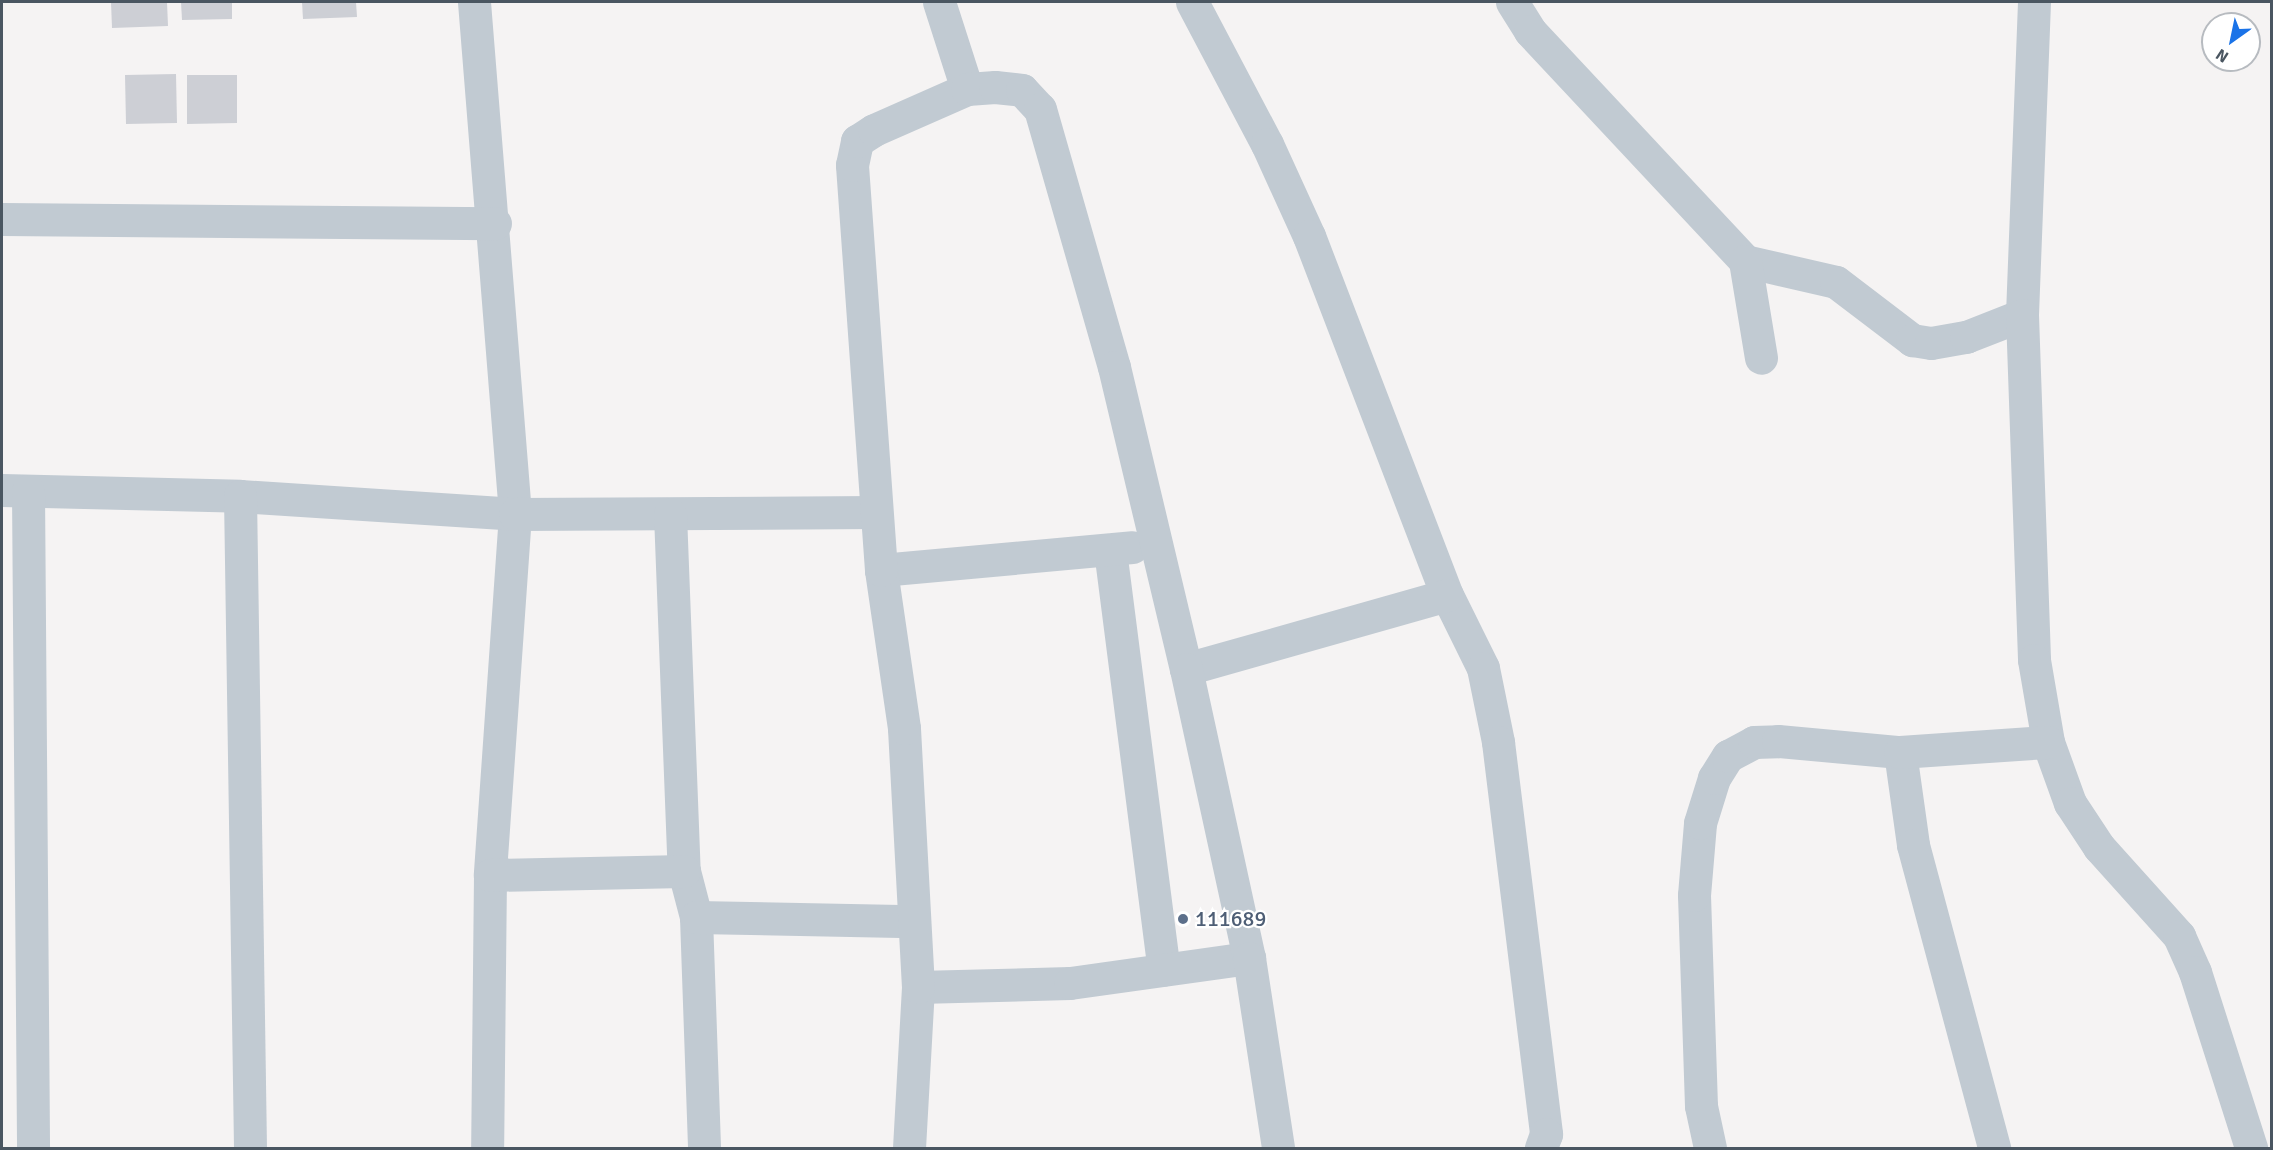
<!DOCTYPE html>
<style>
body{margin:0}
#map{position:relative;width:2273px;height:1150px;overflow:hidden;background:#f5f3f3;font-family:Signika,sans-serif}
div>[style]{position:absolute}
.building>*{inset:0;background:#cdcfd5}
.minor>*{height:33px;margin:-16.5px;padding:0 16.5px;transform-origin:16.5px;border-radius:16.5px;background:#c1cad2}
.dots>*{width:16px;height:16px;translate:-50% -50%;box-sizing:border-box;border:3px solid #fff;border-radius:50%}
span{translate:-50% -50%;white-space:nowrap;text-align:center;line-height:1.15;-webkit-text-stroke:4.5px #fff;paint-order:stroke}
.service-label{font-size:22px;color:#4e5e75}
.left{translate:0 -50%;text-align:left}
.frame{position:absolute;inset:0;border:3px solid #4a5661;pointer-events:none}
.north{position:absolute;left:2201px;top:12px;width:60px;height:60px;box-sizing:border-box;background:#fff;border:2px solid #b7bbc0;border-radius:50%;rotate:213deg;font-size:16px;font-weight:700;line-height:24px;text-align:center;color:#4a5661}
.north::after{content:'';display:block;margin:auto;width:21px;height:27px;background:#1a73e8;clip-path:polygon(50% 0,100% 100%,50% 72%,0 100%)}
</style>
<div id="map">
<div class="building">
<i style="clip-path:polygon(111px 2px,167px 2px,168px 26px,112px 28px)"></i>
<i style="clip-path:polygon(181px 2px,232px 2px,232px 19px,182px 20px)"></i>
<i style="clip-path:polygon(302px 2px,356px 2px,357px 17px,303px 19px)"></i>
<i style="clip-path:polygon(176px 74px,177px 123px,126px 124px,125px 75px)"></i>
<i style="clip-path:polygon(187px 75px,237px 75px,237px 123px,187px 124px)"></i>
</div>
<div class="minor">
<i style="left:474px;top:2px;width:514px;rotate:85.42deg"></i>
<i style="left:515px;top:514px;width:362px;rotate:94deg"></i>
<i style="left:490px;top:875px;width:273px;rotate:90.6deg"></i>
<i style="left:939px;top:2px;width:91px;rotate:72.2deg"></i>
<i style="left:1192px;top:2px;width:161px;rotate:62.2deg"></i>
<i style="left:1267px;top:144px;width:101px;rotate:65.5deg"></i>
<i style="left:1309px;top:236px;width:385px;rotate:69deg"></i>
<i style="left:1447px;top:595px;width:81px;rotate:63.7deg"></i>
<i style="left:1483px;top:668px;width:76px;rotate:78.5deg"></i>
<i style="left:1498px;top:742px;width:395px;rotate:83deg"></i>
<i style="left:1546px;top:1134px;width:15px;rotate:110deg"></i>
<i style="left:1512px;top:2px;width:34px;rotate:58deg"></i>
<i style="left:1530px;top:31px;width:315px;rotate:46.9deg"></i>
<i style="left:1745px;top:261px;width:93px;rotate:13deg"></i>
<i style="left:1836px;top:282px;width:96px;rotate:37.3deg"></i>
<i style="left:1912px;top:340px;width:19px;rotate:9deg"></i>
<i style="left:1931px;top:343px;width:36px;rotate:-10deg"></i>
<i style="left:1966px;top:337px;width:60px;rotate:-21.4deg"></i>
<i style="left:2034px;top:2px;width:313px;rotate:92.2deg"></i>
<i style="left:2022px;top:315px;width:345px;rotate:88deg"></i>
<i style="left:2034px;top:660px;width:83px;rotate:80.3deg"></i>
<i style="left:2048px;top:742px;width:65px;rotate:70.2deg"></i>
<i style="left:2070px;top:803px;width:53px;rotate:56.6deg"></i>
<i style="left:2099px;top:847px;width:120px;rotate:48deg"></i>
<i style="left:2179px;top:936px;width:39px;rotate:66deg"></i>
<i style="left:2195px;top:972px;width:185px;rotate:72.3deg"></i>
<i style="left:2px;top:219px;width:493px;rotate:0.5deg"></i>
<i style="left:1745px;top:261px;width:98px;rotate:80.6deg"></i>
<i style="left:2px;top:490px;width:238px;rotate:1.4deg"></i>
<i style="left:240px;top:496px;width:276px;rotate:3.7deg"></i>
<i style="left:515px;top:514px;width:361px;rotate:-0.3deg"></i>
<i style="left:28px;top:491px;width:657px;rotate:89.56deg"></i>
<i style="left:240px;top:496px;width:652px;rotate:89.12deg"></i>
<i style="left:670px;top:514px;width:357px;rotate:87.8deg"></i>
<i style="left:684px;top:871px;width:48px;rotate:75.4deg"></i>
<i style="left:696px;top:917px;width:231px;rotate:88deg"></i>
<i style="left:1110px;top:550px;width:423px;rotate:82.7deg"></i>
<i style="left:881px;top:570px;width:252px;rotate:-5.2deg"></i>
<i style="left:1186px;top:669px;width:271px;rotate:-15.8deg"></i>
<i style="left:1900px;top:752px;width:94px;rotate:82deg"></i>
<i style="left:1913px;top:845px;width:314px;rotate:75deg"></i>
<i style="left:490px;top:875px;width:194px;rotate:-1.2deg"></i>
<i style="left:696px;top:917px;width:217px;rotate:1.1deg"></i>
<i style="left:918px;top:987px;width:152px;rotate:-1.5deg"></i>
<i style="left:1070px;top:983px;width:181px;rotate:-8deg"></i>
<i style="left:909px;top:1148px;width:161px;rotate:-86.8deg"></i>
<i style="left:918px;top:987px;width:259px;rotate:-93.1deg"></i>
<i style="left:904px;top:728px;width:160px;rotate:-98.3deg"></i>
<i style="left:881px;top:570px;width:406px;rotate:-94.1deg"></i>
<i style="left:852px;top:165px;width:25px;rotate:-78deg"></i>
<i style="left:857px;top:141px;width:20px;rotate:-33deg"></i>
<i style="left:874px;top:130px;width:102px;rotate:-23.8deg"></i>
<i style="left:967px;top:89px;width:28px;rotate:-4deg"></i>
<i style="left:995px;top:87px;width:27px;rotate:6deg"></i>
<i style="left:1022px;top:90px;width:26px;rotate:47deg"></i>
<i style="left:1040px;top:109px;width:268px;rotate:74deg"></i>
<i style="left:1114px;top:367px;width:310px;rotate:76.6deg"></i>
<i style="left:1186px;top:669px;width:296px;rotate:77.7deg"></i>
<i style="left:1249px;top:958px;width:192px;rotate:81.3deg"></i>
<i style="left:1710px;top:1148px;width:43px;rotate:-102.1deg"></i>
<i style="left:1701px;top:1106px;width:211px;rotate:-91.9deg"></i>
<i style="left:1694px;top:895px;width:72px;rotate:-85.2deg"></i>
<i style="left:1700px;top:823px;width:47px;rotate:-72.7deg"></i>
<i style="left:1714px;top:778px;width:26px;rotate:-58deg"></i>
<i style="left:1728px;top:756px;width:30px;rotate:-28deg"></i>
<i style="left:1754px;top:742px;width:24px;rotate:-2deg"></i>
<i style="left:1778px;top:741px;width:122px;rotate:5.2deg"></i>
<i style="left:1900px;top:752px;width:148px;rotate:-3.9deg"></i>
</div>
<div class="dots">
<i style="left:1183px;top:919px;background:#5c6f8a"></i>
</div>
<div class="service-label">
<span class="left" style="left:1195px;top:919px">111689</span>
</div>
<div class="frame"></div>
<div class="north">N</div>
</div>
